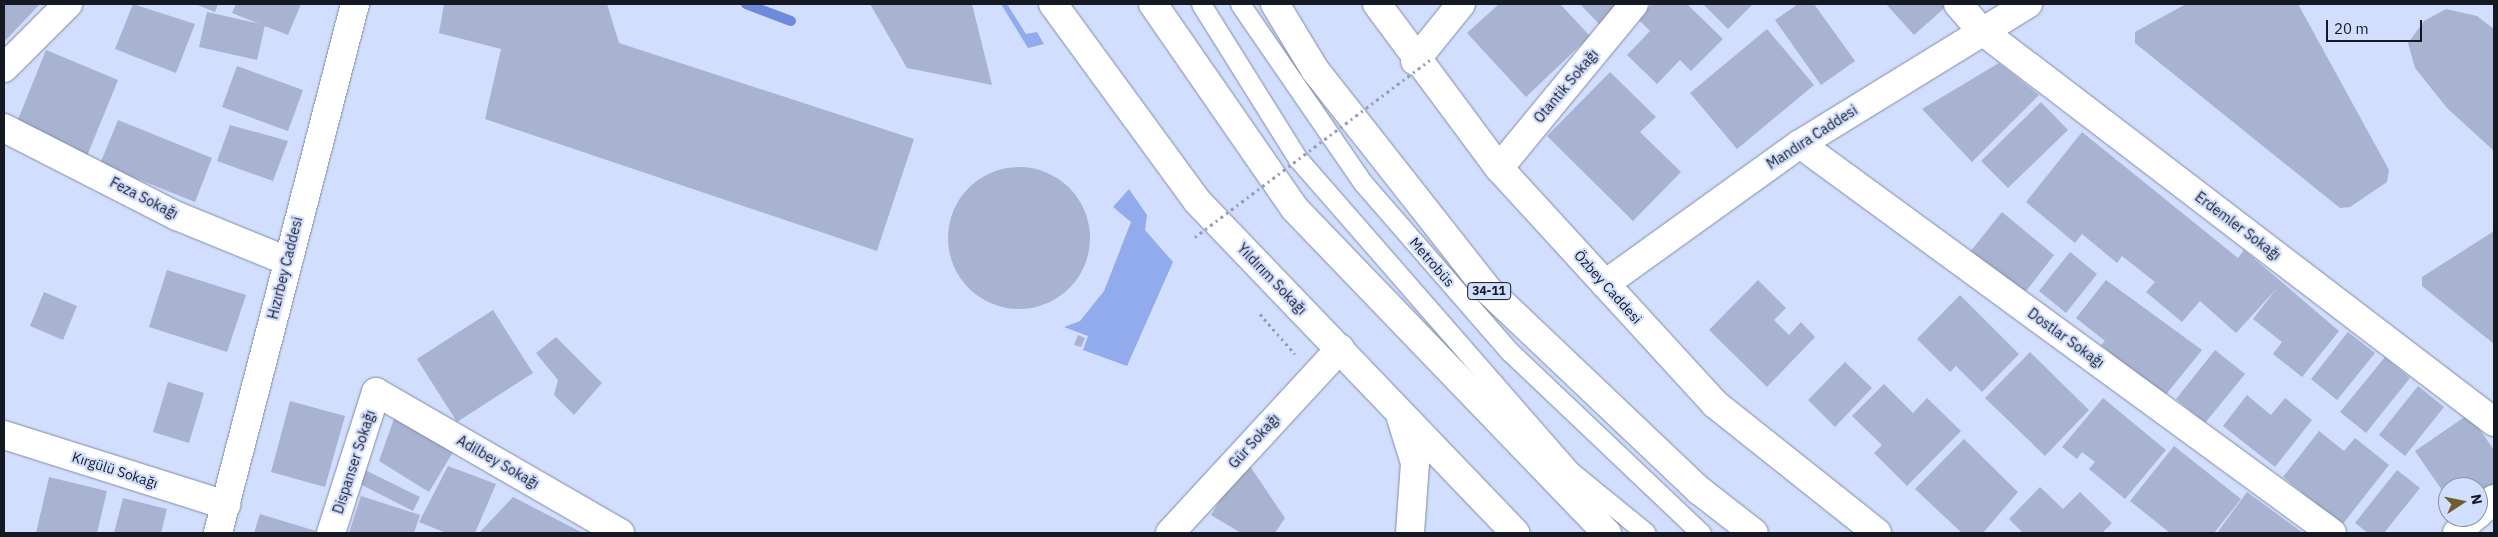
<!DOCTYPE html>
<meta charset="utf-8">
<style>
body{margin:0}
#map{position:relative;width:2498px;height:537px;overflow:hidden;background:#d1defd;font-family:"IBM Plex Sans",sans-serif}
div>[style]{position:absolute}
.green>*{inset:0;background:#92abed}
.stream>*{height:10px;margin:-5px;padding:0 5px;transform-origin:5px;border-radius:5px;background:#6d8add}
.building>*{inset:0;background:#a7b3d1}
.round{border-radius:50%}
.path>*{height:3px;margin-top:-1.5px;transform-origin:0;background:repeating-linear-gradient(90deg,#919bb3 0 2.5px,transparent 0 6.5px)}
.roads{filter:drop-shadow(0 0 1px #808ca8) drop-shadow(0 0 1px #808ca8)}
.lane>*{height:19px;margin:-9.5px;padding:0 9.5px;transform-origin:9.5px;border-radius:9.5px;background:#fff}
.street>*{height:28px;margin:-14px;padding:0 14px;transform-origin:14px;border-radius:14px;background:#fff}
.secondary>*{height:28px;margin:-14px;padding:0 14px;transform-origin:14px;border-radius:14px;background:#fff}
.highway>*{height:28px;margin:-14px;padding:0 14px;transform-origin:14px;border-radius:14px;background:#fff}
.path-bridge>*{height:3px;margin-top:-1.5px;transform-origin:0;background:repeating-linear-gradient(90deg,#919bb3 0 2.5px,transparent 0 6.5px)}
span{translate:-50% -50%;white-space:nowrap;text-align:center;line-height:1.15;-webkit-text-stroke:4.5px #d1defd;paint-order:stroke}
.shield-label span{padding:1px 4px;background:#d1defd;border:1px solid;border-radius:4px;-webkit-text-stroke-width:0}
.shield-label{font-size:12px;color:#151924;font-weight:700}
.street-label{font-size:14px;color:#151924}
.frame{position:absolute;inset:0;border:5px solid #151924;pointer-events:none}
.north{position:absolute;left:2438px;top:477px;width:50px;height:50px;box-sizing:border-box;background:#d1defd;border:1px solid #868fa6;border-radius:50%;rotate:79deg;font-size:14px;font-weight:700;line-height:20px;text-align:center;color:#151924}
.north::after{content:'';display:block;margin:auto;width:18px;height:22px;background:#715e2c;clip-path:polygon(50% 0,100% 100%,50% 72%,0 100%)}
.scale{position:absolute;left:2326px;top:20px;width:96px;height:22px;box-sizing:border-box;border:2px solid #151924;border-top:0;padding-left:6px;font-size:15px;line-height:18px;white-space:nowrap;color:#151924;-webkit-text-stroke:4px #d1defd;paint-order:stroke}
</style>
<div id="map">
<div class="green">
<i style="clip-path:polygon(1001px 4px,1007px 4px,1026px 34px,1037px 32px,1044px 44px,1028px 48px)"></i>
<i style="clip-path:polygon(1129px 189px,1147px 215px,1145px 230px,1173px 262px,1127px 366px,1083px 350px,1088px 336px,1064px 327px,1080px 321px,1104px 291px,1131px 222px,1113px 207px)"></i>
</div>
<div class="stream">
<i style="left:746px;top:4px;width:48px;rotate:20.7deg"></i>
</div>
<div class="building">
<i style="clip-path:polygon(4px 4px,40px 4px,4px 42px)"></i>
<i style="clip-path:polygon(133px 4px,195px 24px,176px 73px,115px 49px)"></i>
<i style="clip-path:polygon(195px 4px,218px 4px,215px 12px)"></i>
<i style="clip-path:polygon(236px 4px,301px 4px,288px 35px,232px 13px)"></i>
<i style="clip-path:polygon(444px 4px,607px 4px,619px 43px,914px 139px,877px 251px,485px 119px,501px 49px,439px 33px)"></i>
<i style="clip-path:polygon(870px 4px,972px 4px,992px 85px,907px 68px)"></i>
<i style="clip-path:polygon(1499px 4px,1560px 4px,1590px 36px,1526px 97px,1467px 33px)"></i>
<i style="clip-path:polygon(1580px 4px,1613px 4px,1619px 10px,1601px 26px)"></i>
<i style="clip-path:polygon(1652px 4px,1687px 4px,1723px 39px,1691px 71px,1680px 60px,1657px 84px,1627px 55px,1650px 31px,1638px 19px)"></i>
<i style="clip-path:polygon(1703px 4px,1753px 4px,1728px 29px)"></i>
<i style="clip-path:polygon(1798px 4px,1814px 4px,1855px 61px,1821px 85px,1775px 20px)"></i>
<i style="clip-path:polygon(1886px 4px,1949px 4px,1914px 35px)"></i>
<i style="clip-path:polygon(2186px 4px,2298px 4px,2389px 170px,2387px 182px,2350px 207px,2340px 208px,2135px 43px,2135px 32px)"></i>
<i style="clip-path:polygon(2446px 9px,2477px 16px,2494px 29px,2494px 151px,2447px 108px,2415px 68px,2408px 43px,2424px 21px)"></i>
<i style="clip-path:polygon(207px 12px,265px 25px,257px 60px,199px 47px)"></i>
<i style="clip-path:polygon(1767px 29px,1814px 85px,1737px 149px,1690px 93px)"></i>
<i style="clip-path:polygon(46px 50px,118px 80px,87px 156px,15px 127px)"></i>
<i style="clip-path:polygon(1999px 63px,2039px 95px,1972px 162px,1922px 109px)"></i>
<i style="clip-path:polygon(237px 66px,303px 90px,288px 131px,222px 107px)"></i>
<i style="clip-path:polygon(1610px 72px,1656px 117px,1640px 132px,1681px 172px,1633px 221px,1547px 136px)"></i>
<i style="clip-path:polygon(2041px 102px,2068px 130px,2008px 188px,1981px 161px)"></i>
<i style="clip-path:polygon(118px 120px,212px 158px,195px 202px,100px 164px)"></i>
<i style="clip-path:polygon(230px 125px,288px 141px,273px 181px,217px 161px)"></i>
<i style="clip-path:polygon(2082px 132px,2238px 258px,2244px 250px,2339px 331px,2302px 377px,2273px 354px,2282px 342px,2253px 319px,2277px 288px,2236px 333px,2200px 301px,2182px 322px,2146px 292px,2155px 282px,2122px 256px,2117px 263px,2082px 234px,2075px 243px,2026px 202px)"></i>
<i class="round" style="left:948px;top:167px;width:142px;height:142px"></i>
<i style="clip-path:polygon(2002px 212px,2054px 255px,2023px 295px,1970px 252px)"></i>
<i style="clip-path:polygon(2494px 231px,2494px 344px,2422px 286px,2422px 277px)"></i>
<i style="clip-path:polygon(2070px 252px,2097px 274px,2066px 313px,2039px 291px)"></i>
<i style="clip-path:polygon(167px 270px,246px 295px,227px 352px,149px 327px)"></i>
<i style="clip-path:polygon(1758px 280px,1786px 308px,1774px 320px,1789px 335px,1801px 322px,1815px 337px,1767px 387px,1709px 330px)"></i>
<i style="clip-path:polygon(2106px 280px,2202px 350px,2164px 397px,2101px 345px,2105px 341px,2076px 318px)"></i>
<i style="clip-path:polygon(44px 292px,77px 306px,63px 340px,30px 326px)"></i>
<i style="clip-path:polygon(1960px 295px,2019px 354px,1982px 392px,1956px 366px,1950px 372px,1917px 339px)"></i>
<i style="clip-path:polygon(493px 310px,533px 373px,457px 422px,417px 359px)"></i>
<i style="clip-path:polygon(2348px 332px,2375px 353px,2337px 400px,2311px 379px)"></i>
<i style="clip-path:polygon(1078px 335px,1085px 338px,1081px 347px,1074px 345px)"></i>
<i style="clip-path:polygon(556px 337px,602px 383px,574px 415px,554px 395px,558px 380px,536px 353px)"></i>
<i style="clip-path:polygon(2215px 350px,2245px 374px,2205px 423px,2176px 399px)"></i>
<i style="clip-path:polygon(2030px 352px,2089px 410px,2045px 456px,1985px 398px)"></i>
<i style="clip-path:polygon(2385px 357px,2410px 378px,2366px 433px,2340px 412px)"></i>
<i style="clip-path:polygon(1845px 362px,1872px 388px,1835px 427px,1808px 400px)"></i>
<i style="clip-path:polygon(168px 382px,204px 393px,189px 443px,153px 432px)"></i>
<i style="clip-path:polygon(1884px 384px,1913px 413px,1927px 398px,1961px 431px,1907px 486px,1874px 453px,1882px 445px,1852px 416px)"></i>
<i style="clip-path:polygon(2418px 386px,2444px 407px,2405px 456px,2379px 435px)"></i>
<i style="clip-path:polygon(2247px 395px,2271px 415px,2285px 398px,2312px 420px,2275px 467px,2223px 426px)"></i>
<i style="clip-path:polygon(2103px 398px,2166px 450px,2125px 499px,2089px 469px,2095px 462px,2082px 452px,2077px 459px,2062px 447px)"></i>
<i style="clip-path:polygon(290px 401px,345px 416px,325px 487px,271px 472px)"></i>
<i style="clip-path:polygon(2469px 414px,2494px 450px,2494px 486px,2478px 497px,2478px 487px,2448px 487px,2448px 499px,2415px 451px)"></i>
<i style="clip-path:polygon(395px 416px,453px 452px,429px 492px,379px 461px)"></i>
<i style="clip-path:polygon(2319px 431px,2344px 451px,2355px 438px,2389px 465px,2342px 525px,2283px 477px)"></i>
<i style="clip-path:polygon(1964px 439px,2018px 492px,1983px 533px,1962px 533px,1915px 489px)"></i>
<i style="clip-path:polygon(2174px 446px,2241px 499px,2214px 533px,2170px 533px,2130px 501px)"></i>
<i style="clip-path:polygon(1245px 459px,1285px 518px,1275px 533px,1241px 533px,1211px 515px)"></i>
<i style="clip-path:polygon(448px 466px,496px 484px,475px 533px,446px 533px,419px 522px)"></i>
<i style="clip-path:polygon(365px 470px,420px 497px,413px 511px,358px 483px)"></i>
<i style="clip-path:polygon(2397px 470px,2420px 488px,2384px 533px,2368px 533px,2355px 523px)"></i>
<i style="clip-path:polygon(49px 477px,107px 491px,97px 533px,36px 533px)"></i>
<i style="clip-path:polygon(2040px 487px,2063px 509px,2080px 492px,2112px 523px,2102px 533px,2023px 533px,2009px 519px)"></i>
<i style="clip-path:polygon(2247px 492px,2303px 533px,2217px 533px)"></i>
<i style="clip-path:polygon(361px 496px,420px 515px,414px 533px,349px 533px)"></i>
<i style="clip-path:polygon(513px 497px,583px 533px,479px 533px)"></i>
<i style="clip-path:polygon(123px 498px,167px 509px,161px 533px,114px 533px)"></i>
<i style="clip-path:polygon(260px 514px,316px 531px,315px 533px,254px 533px)"></i>
</div>
<div class="path">
<i style="left:1260px;top:314px;width:53px;rotate:48.8deg"></i>
</div>
<div class="roads">
<div class="lane">
<i style="left:1201px;top:4px;width:183px;rotate:58deg"></i>
<i style="left:1298px;top:159px;width:413px;rotate:48.9deg"></i>
<i style="left:1569px;top:470px;width:99px;rotate:39.3deg"></i>
<i style="left:1240px;top:4px;width:217px;rotate:55.5deg"></i>
<i style="left:1363px;top:183px;width:223px;rotate:49deg"></i>
<i style="left:1509px;top:351px;width:265px;rotate:43.5deg"></i>
</div>
<div class="street">
<i style="left:1958px;top:4px;width:35px;rotate:49deg"></i>
<i style="left:1981px;top:30px;width:646px;rotate:37.38deg"></i>
<i style="left:1415px;top:61px;width:73px;rotate:-51.1deg"></i>
<i style="left:4px;top:128px;width:194px;rotate:27deg"></i>
<i style="left:177px;top:216px;width:119px;rotate:22.2deg"></i>
<i style="left:1800px;top:144px;width:659px;rotate:36.17deg"></i>
<i style="left:1499px;top:168px;width:212px;rotate:-50.5deg"></i>
<i style="left:4px;top:435px;width:233px;rotate:17.5deg"></i>
<i style="left:2478px;top:514px;width:22px;rotate:-43deg"></i>
<i style="left:331px;top:533px;width:148px;rotate:-72.3deg"></i>
<i style="left:376px;top:392px;width:282px;rotate:30deg"></i>
<i style="left:1170px;top:533px;width:251px;rotate:-47.3deg"></i>
<i style="left:2457px;top:533px;width:23px;rotate:-43deg"></i>
</div>
<div class="secondary">
<i style="left:1053px;top:4px;width:244px;rotate:53.8deg"></i>
<i style="left:1197px;top:201px;width:460px;rotate:46.2deg"></i>
<i style="left:1377px;top:4px;width:204px;rotate:53.4deg"></i>
<i style="left:1499px;top:168px;width:320px;rotate:47.5deg"></i>
<i style="left:1715px;top:404px;width:207px;rotate:38.5deg"></i>
<i style="left:4px;top:68px;width:91px;rotate:-45deg"></i>
<i style="left:1605px;top:284px;width:240px;rotate:-35.7deg"></i>
<i style="left:1800px;top:144px;width:268px;rotate:-31.6deg"></i>
<i style="left:1401px;top:418px;width:47px;rotate:72.7deg"></i>
<i style="left:1415px;top:463px;width:70px;rotate:94.1deg"></i>
<i style="left:218px;top:533px;width:546px;rotate:-75.48deg"></i>
</div>
<div class="highway">
<i style="left:1153px;top:4px;width:249px;rotate:55.3deg"></i>
<i style="left:1295px;top:209px;width:450px;rotate:46.1deg"></i>
<i style="left:1275px;top:4px;width:77px;rotate:58.8deg"></i>
<i style="left:1315px;top:70px;width:281px;rotate:51.8deg"></i>
<i style="left:1489px;top:291px;width:291px;rotate:43.5deg"></i>
<i style="left:1700px;top:491px;width:68px;rotate:37.9deg"></i>
</div>
</div>
<div class="path-bridge">
<i style="left:1195px;top:237px;width:294px;rotate:-37deg"></i>
</div>
<div class="shield-label">
<span style="left:1489px;top:291px">34-11</span>
</div>
<div class="street-label">
<span style="left:1566px;top:86px;rotate:-50deg">Otantik Sokağı</span>
<span style="left:1812px;top:137px;rotate:-33deg">Mandıra Caddesi</span>
<span style="left:144px;top:198px;rotate:27deg">Feza Sokağı</span>
<span style="left:2238px;top:226px;rotate:37deg">Erdemler Sokağı</span>
<span style="left:1432px;top:262px;rotate:49deg">Metrobüs</span>
<span style="left:285px;top:268px;rotate:-76deg">Hızırbey Caddesi</span>
<span style="left:1272px;top:279px;rotate:46deg">Yıldırım Sokağı</span>
<span style="left:1608px;top:287px;rotate:48deg">Özbey Caddesi</span>
<span style="left:2066px;top:338px;rotate:36deg">Dostlar Sokağı</span>
<span style="left:1254px;top:441px;rotate:-48deg">Gür Sokağı</span>
<span style="left:354px;top:462px;rotate:-72deg">Dispanser Sokağı</span>
<span style="left:498px;top:462px;rotate:30deg">Adilbey Sokağı</span>
<span style="left:115px;top:470px;rotate:18deg">Kırgülü Sokağı</span>
</div>
<div class="frame"></div>
<div class="north">N</div>
<div class="scale">20 m</div>
</div>
